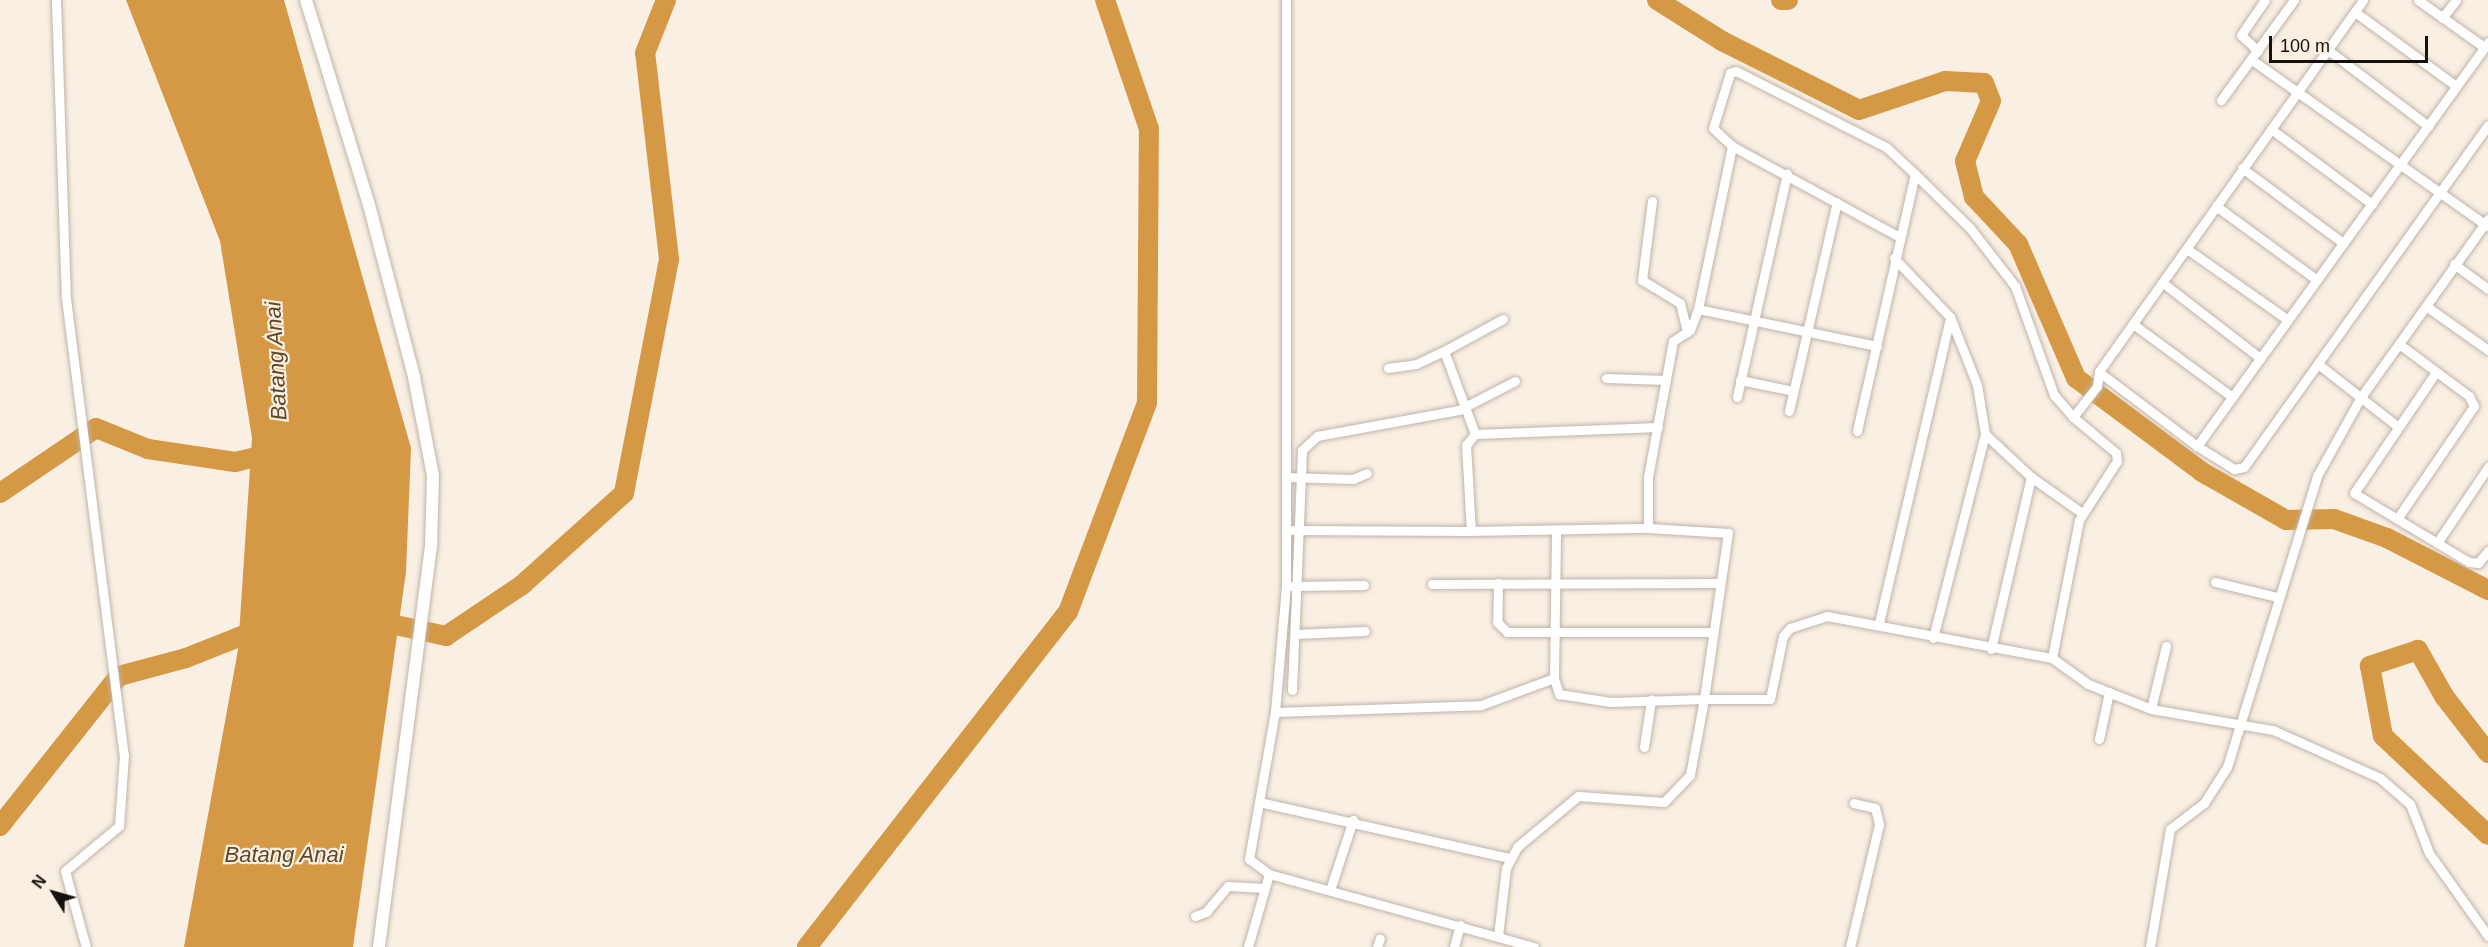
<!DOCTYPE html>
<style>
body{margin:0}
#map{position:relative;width:2488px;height:947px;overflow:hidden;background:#faefe3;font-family:Arial,sans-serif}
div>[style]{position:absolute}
.water>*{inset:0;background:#d59945}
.river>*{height:20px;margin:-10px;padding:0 10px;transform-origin:10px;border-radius:10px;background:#d59945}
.roads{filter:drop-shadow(0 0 2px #beb4a9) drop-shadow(0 0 2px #beb4a9)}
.minor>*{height:9px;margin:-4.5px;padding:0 4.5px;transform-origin:4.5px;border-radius:4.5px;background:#fff}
.tertiary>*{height:12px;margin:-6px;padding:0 6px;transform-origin:6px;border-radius:6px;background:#fff}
span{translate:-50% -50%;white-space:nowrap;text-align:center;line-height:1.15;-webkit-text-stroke:4.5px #faefe3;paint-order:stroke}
.water-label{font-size:22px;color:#604624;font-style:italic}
.north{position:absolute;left:24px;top:863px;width:60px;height:60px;-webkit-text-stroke:4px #faefe3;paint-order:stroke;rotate:307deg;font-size:16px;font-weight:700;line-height:24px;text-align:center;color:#15110d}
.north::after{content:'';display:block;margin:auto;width:21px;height:27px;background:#15110d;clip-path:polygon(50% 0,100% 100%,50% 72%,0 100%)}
.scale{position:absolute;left:2269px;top:36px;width:159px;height:27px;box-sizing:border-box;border:3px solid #15110d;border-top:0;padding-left:8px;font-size:18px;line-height:21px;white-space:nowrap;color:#15110d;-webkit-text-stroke:4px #faefe3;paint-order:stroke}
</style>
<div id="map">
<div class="water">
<i style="clip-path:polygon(126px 0,284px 0,411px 448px,406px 572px,353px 947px,184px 947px,238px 650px,252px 438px,220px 241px)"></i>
</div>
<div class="river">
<i style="left:1657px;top:0;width:77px;rotate:32.2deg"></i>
<i style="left:1722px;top:41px;width:153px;rotate:26.7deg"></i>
<i style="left:1859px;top:110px;width:91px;rotate:-18.6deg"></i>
<i style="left:1945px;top:81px;width:39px;rotate:3deg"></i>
<i style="left:1984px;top:83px;width:19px;rotate:69deg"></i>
<i style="left:1991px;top:101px;width:65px;rotate:113.4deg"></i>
<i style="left:1965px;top:161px;width:37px;rotate:76deg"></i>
<i style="left:1974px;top:197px;width:64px;rotate:46.9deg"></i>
<i style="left:2018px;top:244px;width:146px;rotate:66.6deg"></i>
<i style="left:2076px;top:378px;width:157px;rotate:36.7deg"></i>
<i style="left:2202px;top:472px;width:97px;rotate:29.7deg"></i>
<i style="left:2286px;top:520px;width:48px;rotate:-1.2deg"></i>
<i style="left:2334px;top:519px;width:56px;rotate:19.7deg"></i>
<i style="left:2387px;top:538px;width:114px;rotate:27.2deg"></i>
<i style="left:1781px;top:0;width:7px"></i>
<i style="left:0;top:493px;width:116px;rotate:-34.1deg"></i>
<i style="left:96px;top:428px;width:56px;rotate:22deg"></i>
<i style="left:148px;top:449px;width:88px;rotate:8.5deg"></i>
<i style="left:235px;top:462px;width:43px;rotate:-13.4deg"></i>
<i style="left:372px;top:620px;width:76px;rotate:12.2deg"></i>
<i style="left:446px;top:636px;width:92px;rotate:-33.9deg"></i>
<i style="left:522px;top:585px;width:137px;rotate:-42deg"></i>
<i style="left:624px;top:493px;width:238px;rotate:-79.1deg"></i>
<i style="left:669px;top:259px;width:207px;rotate:-96.6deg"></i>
<i style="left:645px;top:53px;width:57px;rotate:-68.4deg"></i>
<i style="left:2488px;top:753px;width:72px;rotate:-127.7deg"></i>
<i style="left:2444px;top:696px;width:53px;rotate:-119.5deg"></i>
<i style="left:2418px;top:650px;width:51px;rotate:161.6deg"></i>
<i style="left:2370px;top:666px;width:71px;rotate:79.5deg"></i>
<i style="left:2383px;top:736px;width:144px;rotate:43.3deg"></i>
<i style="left:0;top:826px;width:191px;rotate:-51.6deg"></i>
<i style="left:119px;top:676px;width:69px;rotate:-15deg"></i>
<i style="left:186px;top:658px;width:84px;rotate:-21.7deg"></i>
<i style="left:807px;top:947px;width:425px;rotate:-52.1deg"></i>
<i style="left:1068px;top:612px;width:223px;rotate:-69.3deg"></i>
<i style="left:1147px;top:403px;width:274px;rotate:-89.6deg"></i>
<i style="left:1149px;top:129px;width:136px;rotate:-108.8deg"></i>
</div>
<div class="roads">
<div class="minor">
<i style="left:56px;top:0;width:298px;rotate:88.1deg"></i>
<i style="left:66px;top:298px;width:461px;rotate:82.8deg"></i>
<i style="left:124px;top:755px;width:71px;rotate:94deg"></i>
<i style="left:119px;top:826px;width:70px;rotate:140.2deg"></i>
<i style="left:65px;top:871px;width:79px;rotate:74.6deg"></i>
<i style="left:2363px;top:0;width:456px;rotate:125.4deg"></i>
<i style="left:2099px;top:372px;width:123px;rotate:37.1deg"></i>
<i style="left:2197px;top:446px;width:44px;rotate:31.9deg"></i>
<i style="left:2234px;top:469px;width:10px;rotate:-11deg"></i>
<i style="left:2244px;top:467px;width:420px;rotate:-54.5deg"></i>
<i style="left:2418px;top:0;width:81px;rotate:35.5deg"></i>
<i style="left:2355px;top:12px;width:125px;rotate:36.2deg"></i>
<i style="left:2442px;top:18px;width:23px;rotate:-52deg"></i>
<i style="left:2328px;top:50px;width:126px;rotate:37.2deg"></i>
<i style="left:2258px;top:51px;width:23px;rotate:-137deg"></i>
<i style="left:2241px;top:35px;width:42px;rotate:-55.6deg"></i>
<i style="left:2252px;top:60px;width:288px;rotate:35.2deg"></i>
<i style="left:2221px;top:100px;width:124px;rotate:-53.9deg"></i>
<i style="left:2271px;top:129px;width:126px;rotate:36.6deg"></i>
<i style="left:1732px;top:146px;width:26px;rotate:-137deg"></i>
<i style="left:1713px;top:128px;width:58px;rotate:-72.8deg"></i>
<i style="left:1730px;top:73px;width:6px;rotate:-18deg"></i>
<i style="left:1736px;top:71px;width:168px;rotate:26.9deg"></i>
<i style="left:1886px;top:147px;width:40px;rotate:43deg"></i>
<i style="left:2242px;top:168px;width:126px;rotate:36.6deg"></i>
<i style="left:1652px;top:201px;width:80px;rotate:97.2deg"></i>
<i style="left:1642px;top:280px;width:44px;rotate:31.2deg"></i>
<i style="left:1680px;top:303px;width:30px;rotate:76deg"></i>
<i style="left:2216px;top:206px;width:125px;rotate:36.2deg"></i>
<i style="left:2187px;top:249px;width:123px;rotate:35.1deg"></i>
<i style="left:1894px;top:258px;width:81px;rotate:46.5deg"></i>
<i style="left:1950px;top:317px;width:73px;rotate:68.3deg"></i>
<i style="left:1977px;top:385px;width:50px;rotate:80.7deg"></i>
<i style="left:1985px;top:434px;width:63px;rotate:43.1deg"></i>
<i style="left:2031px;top:477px;width:62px;rotate:35.2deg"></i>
<i style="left:2454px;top:264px;width:42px;rotate:36.3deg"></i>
<i style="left:2163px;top:283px;width:123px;rotate:37.7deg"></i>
<i style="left:2426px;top:306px;width:76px;rotate:35.4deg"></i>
<i style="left:1698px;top:309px;width:183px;rotate:11.7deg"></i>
<i style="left:1503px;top:319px;width:67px;rotate:151.5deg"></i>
<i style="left:1444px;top:351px;width:89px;rotate:69.5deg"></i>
<i style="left:1475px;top:434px;width:183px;rotate:-2.2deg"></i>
<i style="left:2133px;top:324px;width:123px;rotate:36.4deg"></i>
<i style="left:2318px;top:364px;width:100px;rotate:38.1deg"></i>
<i style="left:1388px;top:368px;width:28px;rotate:-8deg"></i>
<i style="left:1416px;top:364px;width:31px;rotate:-25deg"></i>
<i style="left:2436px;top:372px;width:146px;rotate:124.1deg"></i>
<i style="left:2354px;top:493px;width:134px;rotate:31deg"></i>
<i style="left:2469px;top:562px;width:9px;rotate:6deg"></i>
<i style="left:2478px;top:563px;width:16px;rotate:-50deg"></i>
<i style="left:1606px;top:378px;width:60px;rotate:1.9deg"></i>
<i style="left:1740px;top:380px;width:54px;rotate:11.7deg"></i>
<i style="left:1737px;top:397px;width:229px;rotate:-77.4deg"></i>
<i style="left:1789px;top:411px;width:214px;rotate:-77.1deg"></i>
<i style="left:2073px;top:417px;width:56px;rotate:39.9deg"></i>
<i style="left:2116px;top:453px;width:8px;rotate:83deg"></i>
<i style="left:2117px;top:461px;width:70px;rotate:122.8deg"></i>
<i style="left:2079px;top:520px;width:141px;rotate:101.1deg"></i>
<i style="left:2052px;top:658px;width:44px;rotate:35.8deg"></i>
<i style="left:2088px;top:684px;width:68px;rotate:21.6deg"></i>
<i style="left:2151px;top:709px;width:124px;rotate:9.8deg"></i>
<i style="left:2273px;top:730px;width:117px;rotate:24.2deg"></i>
<i style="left:2380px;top:778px;width:40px;rotate:41deg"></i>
<i style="left:2410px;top:804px;width:53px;rotate:68.8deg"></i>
<i style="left:2429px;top:853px;width:102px;rotate:54.6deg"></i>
<i style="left:1857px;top:431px;width:263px;rotate:-77.3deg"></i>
<i style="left:1915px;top:174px;width:77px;rotate:44.5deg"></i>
<i style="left:1970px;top:228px;width:73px;rotate:52.2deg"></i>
<i style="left:2015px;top:286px;width:116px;rotate:70.3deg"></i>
<i style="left:2054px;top:395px;width:29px;rotate:49deg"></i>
<i style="left:2073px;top:417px;width:39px;rotate:-52deg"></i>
<i style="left:2097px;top:386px;width:14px;rotate:-82deg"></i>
<i style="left:1475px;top:434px;width:14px;rotate:129deg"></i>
<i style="left:1466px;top:445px;width:86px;rotate:86.7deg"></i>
<i style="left:1471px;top:531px;width:177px;rotate:-1deg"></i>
<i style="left:2197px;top:446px;width:498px;rotate:-54.2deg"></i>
<i style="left:1286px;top:477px;width:67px;rotate:1.7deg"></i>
<i style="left:1353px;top:479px;width:15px;rotate:-23deg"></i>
<i style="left:2397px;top:519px;width:137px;rotate:-55.7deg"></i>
<i style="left:2474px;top:406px;width:11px;rotate:-117deg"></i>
<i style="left:2469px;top:396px;width:87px;rotate:-143.4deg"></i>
<i style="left:1293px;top:530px;width:178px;rotate:0.3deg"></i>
<i style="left:2437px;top:543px;width:92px;rotate:-56.1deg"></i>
<i style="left:2215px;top:582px;width:64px;rotate:13.6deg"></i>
<i style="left:1498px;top:583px;width:39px;rotate:91deg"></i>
<i style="left:1497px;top:622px;width:14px;rotate:45deg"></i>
<i style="left:1507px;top:632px;width:205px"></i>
<i style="left:1432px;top:584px;width:288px;rotate:-0.2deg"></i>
<i style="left:1292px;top:586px;width:72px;rotate:-0.8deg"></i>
<i style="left:1879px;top:623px;width:314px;rotate:-76.9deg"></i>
<i style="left:1295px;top:634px;width:70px;rotate:-2.5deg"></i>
<i style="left:1933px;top:638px;width:211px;rotate:-75.7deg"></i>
<i style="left:1991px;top:649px;width:177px;rotate:-76.9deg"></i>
<i style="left:1554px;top:678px;width:17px;rotate:73deg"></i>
<i style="left:1559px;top:694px;width:52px;rotate:8.9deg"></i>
<i style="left:1610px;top:702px;width:94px;rotate:-1.8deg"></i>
<i style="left:1704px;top:699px;width:168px;rotate:-81.8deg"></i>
<i style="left:1728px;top:533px;width:80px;rotate:-176.4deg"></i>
<i style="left:1648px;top:528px;width:51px;rotate:-90deg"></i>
<i style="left:1648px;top:477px;width:138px;rotate:-79.6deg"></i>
<i style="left:1673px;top:341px;width:20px;rotate:-33deg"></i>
<i style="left:1690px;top:330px;width:22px;rotate:-69deg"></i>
<i style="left:1698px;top:309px;width:167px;rotate:-78.2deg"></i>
<i style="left:1732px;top:146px;width:189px;rotate:28.5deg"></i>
<i style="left:1292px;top:690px;width:240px;rotate:-87.6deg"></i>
<i style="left:1302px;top:450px;width:21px;rotate:-43deg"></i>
<i style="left:1317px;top:436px;width:144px;rotate:-10.4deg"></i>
<i style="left:1459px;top:410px;width:63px;rotate:-27.4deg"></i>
<i style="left:2151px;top:709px;width:65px;rotate:-76.6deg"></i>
<i style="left:1275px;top:712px;width:206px;rotate:-1.9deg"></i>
<i style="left:1481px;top:705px;width:78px;rotate:-20.3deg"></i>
<i style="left:1554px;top:678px;width:148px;rotate:-89.2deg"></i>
<i style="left:2099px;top:739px;width:48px;rotate:-78deg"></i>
<i style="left:1644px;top:747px;width:48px;rotate:-81.5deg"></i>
<i style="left:1259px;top:802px;width:257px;rotate:12.6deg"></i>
<i style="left:1269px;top:874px;width:25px;rotate:-143deg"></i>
<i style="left:1249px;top:859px;width:149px;rotate:-80deg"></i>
<i style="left:1275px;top:712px;width:126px;rotate:-85deg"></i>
<i style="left:1286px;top:586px;width:586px;rotate:-90deg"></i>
<i style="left:1330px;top:890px;width:74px;rotate:-71.8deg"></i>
<i style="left:1195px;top:916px;width:12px;rotate:-20deg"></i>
<i style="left:1206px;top:912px;width:34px;rotate:-50deg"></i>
<i style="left:1228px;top:886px;width:37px;rotate:3deg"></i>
<i style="left:1498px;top:936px;width:68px;rotate:-83.3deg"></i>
<i style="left:1506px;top:868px;width:24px;rotate:-62deg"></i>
<i style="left:1517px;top:847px;width:80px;rotate:-39.9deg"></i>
<i style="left:1578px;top:796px;width:86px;rotate:4deg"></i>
<i style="left:1664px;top:802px;width:37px;rotate:-46deg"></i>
<i style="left:1690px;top:775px;width:77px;rotate:-79.6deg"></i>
<i style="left:1704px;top:699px;width:66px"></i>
<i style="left:1770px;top:699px;width:64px;rotate:-78.3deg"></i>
<i style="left:1783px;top:636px;width:11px;rotate:-49deg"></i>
<i style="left:1790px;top:628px;width:39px;rotate:-18deg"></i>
<i style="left:1827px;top:616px;width:229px;rotate:10.6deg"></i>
<i style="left:1248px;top:947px;width:76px;rotate:-74deg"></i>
<i style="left:1269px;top:874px;width:275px;rotate:15.4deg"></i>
<i style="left:1377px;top:947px;width:9px;rotate:-72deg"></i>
<i style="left:1454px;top:947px;width:23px;rotate:-75deg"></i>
<i style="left:1850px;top:947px;width:126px;rotate:-76.7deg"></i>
<i style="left:1879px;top:824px;width:16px;rotate:-104deg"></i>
<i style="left:1875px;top:808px;width:22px;rotate:-167deg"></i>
<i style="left:2150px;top:947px;width:120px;rotate:-80.4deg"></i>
<i style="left:2170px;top:829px;width:43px;rotate:-37.4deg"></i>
<i style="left:2204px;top:803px;width:43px;rotate:-57.4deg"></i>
<i style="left:2227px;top:767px;width:305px;rotate:-72.8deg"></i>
<i style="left:2317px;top:476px;width:90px;rotate:-60.9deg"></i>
<i style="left:2361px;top:397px;width:219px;rotate:-54.5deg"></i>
</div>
<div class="tertiary">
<i style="left:306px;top:0;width:214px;rotate:72.9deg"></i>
<i style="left:369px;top:205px;width:178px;rotate:75.3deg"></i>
<i style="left:414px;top:377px;width:101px;rotate:79.1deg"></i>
<i style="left:433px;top:476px;width:70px;rotate:91.6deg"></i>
<i style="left:431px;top:546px;width:404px;rotate:97.4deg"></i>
</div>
</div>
<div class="water-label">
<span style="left:276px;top:361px;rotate:-93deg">Batang Anai</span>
<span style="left:284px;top:855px">Batang Anai</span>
</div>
<div class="north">N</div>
<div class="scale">100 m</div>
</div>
